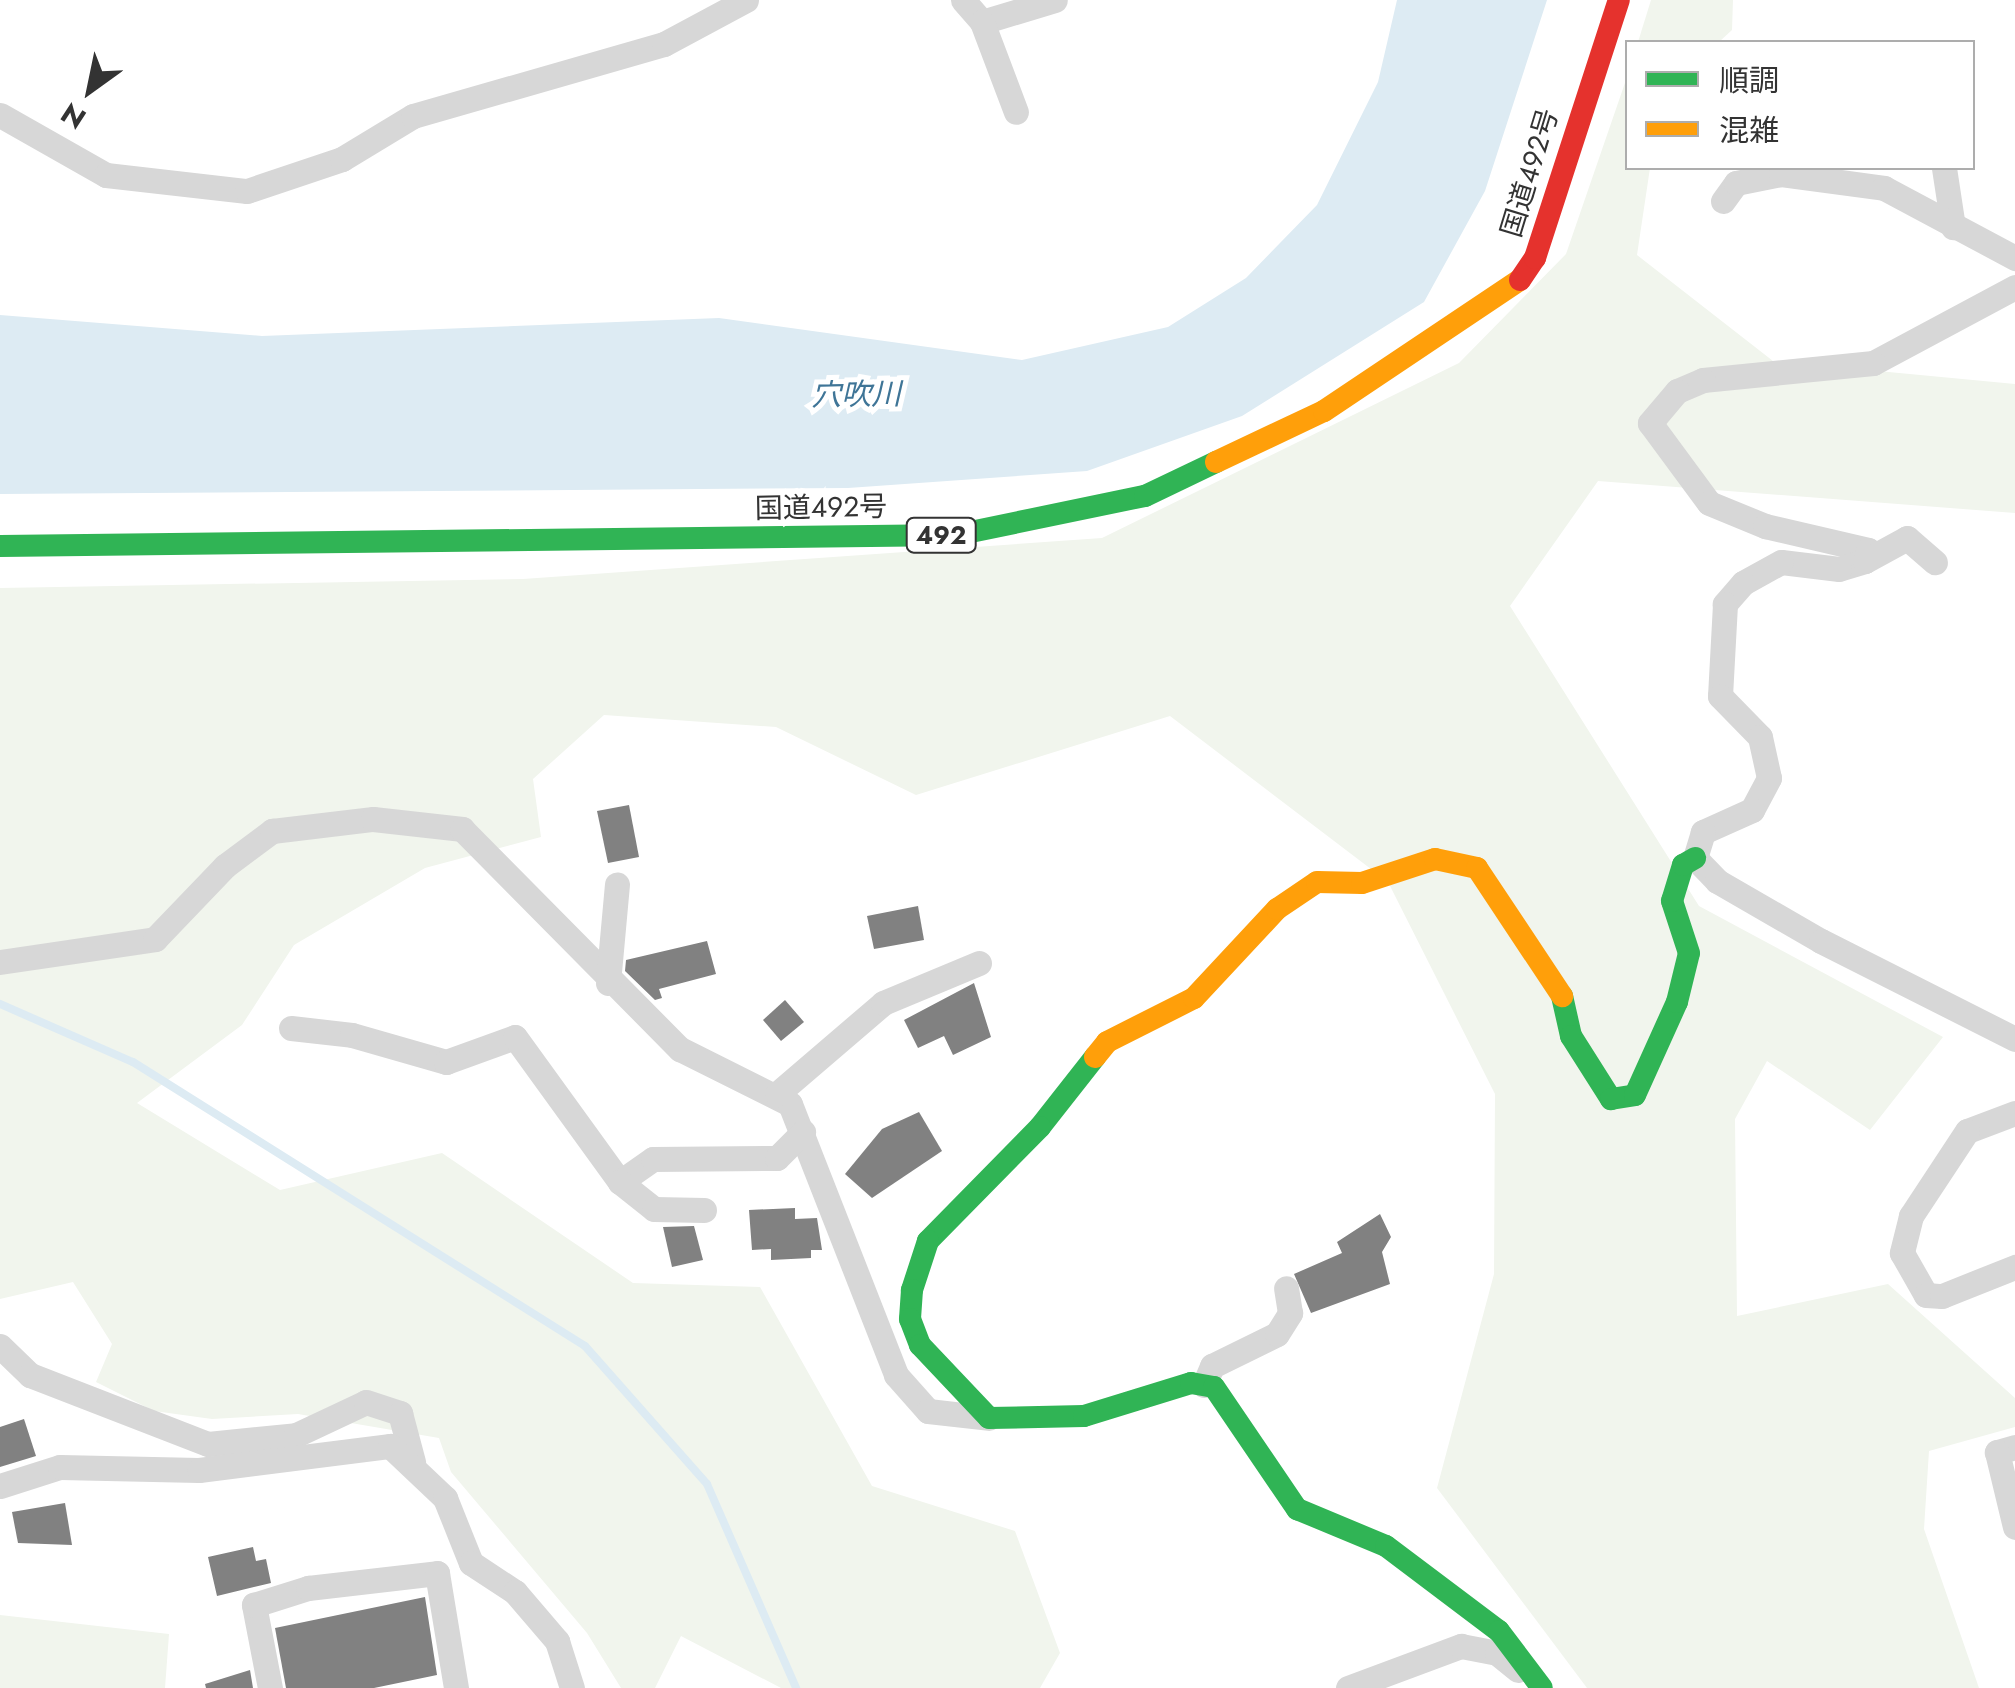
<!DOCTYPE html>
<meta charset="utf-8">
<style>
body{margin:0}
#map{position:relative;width:2015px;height:1688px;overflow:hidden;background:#fff;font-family:Jost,"Noto Sans JP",sans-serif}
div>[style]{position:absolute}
.green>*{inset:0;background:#f1f5ed}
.water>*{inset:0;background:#ddebf3}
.stream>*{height:8px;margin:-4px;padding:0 4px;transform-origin:4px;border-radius:4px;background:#ddebf3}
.building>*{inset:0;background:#818181}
.street>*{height:25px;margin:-12.5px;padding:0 12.5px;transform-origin:12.5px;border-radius:12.5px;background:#d7d7d7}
.fast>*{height:22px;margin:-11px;padding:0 11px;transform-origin:11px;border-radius:11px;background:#30b455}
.slow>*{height:22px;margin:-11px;padding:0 11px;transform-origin:11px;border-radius:11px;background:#ff9f0a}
.jam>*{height:22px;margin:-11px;padding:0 11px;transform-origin:11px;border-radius:11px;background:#e5322d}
span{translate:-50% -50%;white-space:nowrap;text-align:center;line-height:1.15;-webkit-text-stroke:10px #fff;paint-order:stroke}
.shield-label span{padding:2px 8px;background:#fff;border:2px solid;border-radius:8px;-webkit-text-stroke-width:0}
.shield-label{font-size:25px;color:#333;font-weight:700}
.street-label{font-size:28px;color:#333}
.water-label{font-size:30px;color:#3f7597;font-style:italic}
.legend{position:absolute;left:1625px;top:40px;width:350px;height:130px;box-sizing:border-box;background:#fff;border:2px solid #adadad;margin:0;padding:12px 18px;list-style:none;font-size:30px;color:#333}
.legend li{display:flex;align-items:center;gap:20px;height:50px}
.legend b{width:50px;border:2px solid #adadad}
.north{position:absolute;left:40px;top:40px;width:100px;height:100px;-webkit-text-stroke:8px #fff;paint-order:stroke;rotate:213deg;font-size:28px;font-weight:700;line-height:40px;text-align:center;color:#333}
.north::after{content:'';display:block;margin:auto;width:35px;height:45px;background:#333;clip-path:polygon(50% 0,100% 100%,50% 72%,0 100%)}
</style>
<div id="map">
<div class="green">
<i style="clip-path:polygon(1651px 0,1733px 0,1732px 30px,1719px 42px,1638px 42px)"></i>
<i style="clip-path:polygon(1627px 77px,1628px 168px,1650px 168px,1637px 255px,1773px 361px,2015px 384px,2015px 513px,1598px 481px,1510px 606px,1699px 906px,1943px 1037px,1870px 1130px,1767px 1061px,1735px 1119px,1737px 1316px,1888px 1284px,2015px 1398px,2015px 1427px,1929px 1451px,1924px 1529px,1979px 1688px,1587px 1688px,1437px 1488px,1494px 1274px,1495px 1094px,1388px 882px,1170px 716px,916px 795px,776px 727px,604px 715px,533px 779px,541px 837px,425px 868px,294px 945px,242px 1025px,137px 1103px,280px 1190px,442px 1153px,633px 1283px,760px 1287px,872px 1486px,1015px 1531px,1060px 1653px,1040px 1688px,781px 1688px,681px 1636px,655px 1688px,621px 1688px,587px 1633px,451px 1472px,439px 1438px,298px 1414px,212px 1419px,154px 1411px,96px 1382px,112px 1344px,73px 1282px,0 1299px,0 588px,523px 579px,1102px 538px,1459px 363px,1566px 254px)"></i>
<i style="clip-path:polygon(0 1615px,169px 1634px,165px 1688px,0 1688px)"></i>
</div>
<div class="water">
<i style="clip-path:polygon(1397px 0,1547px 0,1485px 191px,1424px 302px,1242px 416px,1087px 471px,848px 488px,0 494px,0 315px,262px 336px,719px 318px,1022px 360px,1168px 327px,1246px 278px,1317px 205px,1378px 82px)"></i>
</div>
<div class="stream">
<i style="left:0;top:1004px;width:145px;rotate:23.6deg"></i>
<i style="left:133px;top:1062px;width:534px;rotate:32.14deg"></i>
<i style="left:585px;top:1346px;width:184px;rotate:48.5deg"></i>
<i style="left:707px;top:1484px;width:223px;rotate:66.4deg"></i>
</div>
<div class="building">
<i style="clip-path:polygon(629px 805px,639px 857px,608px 863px,597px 811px)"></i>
<i style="clip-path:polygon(918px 906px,924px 940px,874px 949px,867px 916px)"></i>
<i style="clip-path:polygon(707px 941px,716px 974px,659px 989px,662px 998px,655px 1000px,625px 971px,626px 960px)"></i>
<i style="clip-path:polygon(974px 983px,991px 1037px,953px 1055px,944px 1036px,918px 1048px,904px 1020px)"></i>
<i style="clip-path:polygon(785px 1000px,804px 1022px,781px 1041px,763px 1020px)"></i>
<i style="clip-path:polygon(919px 1112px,942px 1151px,872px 1198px,845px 1174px,882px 1129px)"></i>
<i style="clip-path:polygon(795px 1208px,795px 1219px,817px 1218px,822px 1250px,811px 1250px,811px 1258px,771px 1260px,771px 1249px,752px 1250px,749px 1210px)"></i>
<i style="clip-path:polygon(1380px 1214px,1391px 1237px,1382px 1252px,1390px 1284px,1311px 1313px,1294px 1274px,1342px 1253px,1337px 1242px)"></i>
<i style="clip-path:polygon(694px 1226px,703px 1260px,672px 1267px,663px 1227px)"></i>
<i style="clip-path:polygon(24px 1419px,36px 1456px,0 1467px,0 1427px)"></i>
<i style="clip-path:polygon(65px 1503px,72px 1545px,18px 1543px,12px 1512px)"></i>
<i style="clip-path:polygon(253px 1547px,256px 1561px,266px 1559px,271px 1583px,217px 1596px,208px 1557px)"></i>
<i style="clip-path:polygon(425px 1597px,437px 1675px,374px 1688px,286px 1688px,275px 1628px)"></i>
<i style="clip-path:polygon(250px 1670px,253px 1688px,206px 1688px,205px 1684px)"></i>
</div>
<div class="street">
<i style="left:963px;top:0;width:29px;rotate:49deg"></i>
<i style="left:982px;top:22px;width:76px;rotate:-16.8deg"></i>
<i style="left:982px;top:22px;width:96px;rotate:69.3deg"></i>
<i style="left:0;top:115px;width:122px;rotate:29.5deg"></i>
<i style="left:106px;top:175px;width:142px;rotate:6.5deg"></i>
<i style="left:247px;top:191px;width:100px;rotate:-18.6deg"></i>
<i style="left:342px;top:159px;width:83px;rotate:-31.2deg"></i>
<i style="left:413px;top:116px;width:261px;rotate:-16deg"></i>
<i style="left:664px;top:44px;width:93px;rotate:-28.2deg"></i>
<i style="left:1944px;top:168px;width:60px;rotate:81.3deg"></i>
<i style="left:1723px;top:201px;width:22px;rotate:-54deg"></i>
<i style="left:1736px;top:183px;width:46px;rotate:-11.3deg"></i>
<i style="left:1781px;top:174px;width:104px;rotate:7.7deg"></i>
<i style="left:1884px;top:188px;width:149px;rotate:28.1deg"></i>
<i style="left:2015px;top:287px;width:161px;rotate:151.8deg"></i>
<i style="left:1873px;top:363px;width:171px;rotate:174.3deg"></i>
<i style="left:1703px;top:380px;width:28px;rotate:157deg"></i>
<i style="left:1677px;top:391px;width:42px;rotate:130.2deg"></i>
<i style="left:1650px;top:423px;width:99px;rotate:53.6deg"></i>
<i style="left:1709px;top:503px;width:61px;rotate:22.3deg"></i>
<i style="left:1765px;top:526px;width:106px;rotate:13.1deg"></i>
<i style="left:1868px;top:550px;width:11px;rotate:105deg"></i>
<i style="left:1865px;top:561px;width:27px;rotate:163deg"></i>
<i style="left:1839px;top:569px;width:58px;rotate:-173.1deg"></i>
<i style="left:1781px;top:562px;width:43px;rotate:151.1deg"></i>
<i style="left:1743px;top:583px;width:28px;rotate:131deg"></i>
<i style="left:1725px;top:604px;width:92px;rotate:93.1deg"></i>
<i style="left:1720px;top:696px;width:57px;rotate:45.7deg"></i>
<i style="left:1760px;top:737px;width:42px;rotate:77.6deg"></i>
<i style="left:1769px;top:778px;width:36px;rotate:118deg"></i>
<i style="left:1752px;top:810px;width:54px;rotate:155.8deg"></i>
<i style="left:1703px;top:832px;width:27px;rotate:107deg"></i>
<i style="left:1695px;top:858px;width:32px;rotate:46deg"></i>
<i style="left:1717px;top:881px;width:120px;rotate:30deg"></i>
<i style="left:1821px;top:941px;width:217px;rotate:26.8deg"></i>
<i style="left:1865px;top:561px;width:48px;rotate:-28.7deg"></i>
<i style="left:1907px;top:538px;width:37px;rotate:41deg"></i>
<i style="left:0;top:962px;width:157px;rotate:-8.4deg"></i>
<i style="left:155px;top:939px;width:101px;rotate:-46.2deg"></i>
<i style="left:225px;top:866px;width:59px;rotate:-36.7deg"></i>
<i style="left:272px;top:831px;width:102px;rotate:-6.8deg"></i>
<i style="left:373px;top:819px;width:90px;rotate:6.4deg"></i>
<i style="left:462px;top:829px;width:310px;rotate:45.3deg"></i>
<i style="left:680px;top:1049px;width:123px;rotate:26.6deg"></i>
<i style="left:790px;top:1104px;width:291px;rotate:68.6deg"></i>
<i style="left:896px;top:1375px;width:48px;rotate:48.4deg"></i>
<i style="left:928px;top:1411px;width:61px;rotate:6.5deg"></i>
<i style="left:608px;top:983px;width:99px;rotate:-84.8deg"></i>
<i style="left:291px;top:1028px;width:61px;rotate:6.5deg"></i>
<i style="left:352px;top:1035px;width:98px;rotate:16deg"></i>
<i style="left:446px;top:1062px;width:73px;rotate:-19.9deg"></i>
<i style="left:515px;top:1037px;width:179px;rotate:54.1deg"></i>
<i style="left:620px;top:1182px;width:40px;rotate:-34.9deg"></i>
<i style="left:653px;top:1159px;width:124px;rotate:-0.5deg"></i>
<i style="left:777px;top:1158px;width:37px;rotate:-45deg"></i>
<i style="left:777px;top:1094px;width:140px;rotate:-40.6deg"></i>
<i style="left:883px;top:1003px;width:104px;rotate:-22.6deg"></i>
<i style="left:2015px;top:1113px;width:51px;rotate:159.4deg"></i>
<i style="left:1967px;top:1131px;width:102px;rotate:123.4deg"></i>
<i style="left:1911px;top:1216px;width:38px;rotate:104deg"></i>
<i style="left:1902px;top:1253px;width:48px;rotate:60.3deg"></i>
<i style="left:1926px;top:1295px;width:16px;rotate:4deg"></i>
<i style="left:1942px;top:1296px;width:79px;rotate:-21.7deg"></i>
<i style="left:620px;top:1182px;width:43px;rotate:38.5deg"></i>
<i style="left:654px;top:1209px;width:50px;rotate:1.1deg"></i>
<i style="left:0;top:1346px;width:42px;rotate:44deg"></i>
<i style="left:30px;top:1375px;width:191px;rotate:21.2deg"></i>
<i style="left:208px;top:1444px;width:88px;rotate:-5.8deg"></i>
<i style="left:296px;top:1435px;width:77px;rotate:-25.2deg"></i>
<i style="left:366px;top:1402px;width:36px;rotate:18deg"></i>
<i style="left:400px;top:1413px;width:51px;rotate:75.1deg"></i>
<i style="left:1204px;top:1385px;width:21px;rotate:-67deg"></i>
<i style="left:1212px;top:1366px;width:72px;rotate:-26.2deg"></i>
<i style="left:1277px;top:1334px;width:25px;rotate:-58deg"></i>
<i style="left:1290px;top:1313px;width:25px;rotate:-99deg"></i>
<i style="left:2015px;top:1447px;width:19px;rotate:164deg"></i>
<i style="left:1997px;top:1452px;width:77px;rotate:76.5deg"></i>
<i style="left:0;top:1486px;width:63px;rotate:-17.6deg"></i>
<i style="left:60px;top:1467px;width:139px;rotate:1.2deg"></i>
<i style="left:199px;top:1470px;width:193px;rotate:-7.2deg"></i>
<i style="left:390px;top:1446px;width:76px;rotate:43.4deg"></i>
<i style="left:445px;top:1498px;width:70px;rotate:68.2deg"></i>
<i style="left:471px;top:1563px;width:53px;rotate:33.4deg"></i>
<i style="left:515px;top:1592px;width:65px;rotate:49.4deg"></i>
<i style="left:557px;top:1641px;width:49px;rotate:72.3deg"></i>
<i style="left:270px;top:1688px;width:85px;rotate:-100.9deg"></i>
<i style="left:254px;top:1605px;width:57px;rotate:-17.5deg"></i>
<i style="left:308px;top:1588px;width:130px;rotate:-6.6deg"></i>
<i style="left:437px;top:1573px;width:117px;rotate:80.6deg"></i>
<i style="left:1348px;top:1688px;width:121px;rotate:-20.4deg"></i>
<i style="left:1461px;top:1646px;width:37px;rotate:11deg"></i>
<i style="left:1497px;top:1653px;width:27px;rotate:39deg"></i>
</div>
<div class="fast">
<i style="left:0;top:546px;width:956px;rotate:-0.66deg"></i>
<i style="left:956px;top:535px;width:193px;rotate:-11.7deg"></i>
<i style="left:1145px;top:496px;width:79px;rotate:-25.6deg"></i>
<i style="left:1562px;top:996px;width:41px;rotate:77.3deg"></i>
<i style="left:1571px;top:1036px;width:75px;rotate:57.6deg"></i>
<i style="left:1611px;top:1099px;width:24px;rotate:-9deg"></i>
<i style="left:1635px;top:1095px;width:102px;rotate:-65.7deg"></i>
<i style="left:1677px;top:1002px;width:50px;rotate:-76.2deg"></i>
<i style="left:1689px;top:953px;width:55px;rotate:-108.1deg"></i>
<i style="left:1672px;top:901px;width:38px;rotate:-73deg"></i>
<i style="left:1683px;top:865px;width:14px;rotate:-30deg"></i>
<i style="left:1095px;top:1057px;width:89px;rotate:128.2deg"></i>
<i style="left:1040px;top:1127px;width:160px;rotate:134.5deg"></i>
<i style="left:928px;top:1241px;width:52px;rotate:108.1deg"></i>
<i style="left:912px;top:1290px;width:29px;rotate:94deg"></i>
<i style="left:910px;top:1319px;width:28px;rotate:69deg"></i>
<i style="left:920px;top:1345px;width:100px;rotate:46.6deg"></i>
<i style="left:989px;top:1418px;width:95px;rotate:-1.2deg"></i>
<i style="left:1084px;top:1416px;width:112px;rotate:-17.1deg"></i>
<i style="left:1191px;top:1383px;width:23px;rotate:10deg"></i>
<i style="left:1214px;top:1387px;width:148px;rotate:55.8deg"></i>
<i style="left:1297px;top:1509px;width:96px;rotate:22.6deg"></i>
<i style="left:1386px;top:1546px;width:141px;rotate:37deg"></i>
<i style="left:1499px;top:1631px;width:71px;rotate:53deg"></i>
</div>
<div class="slow">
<i style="left:1216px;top:462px;width:119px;rotate:-25.3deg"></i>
<i style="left:1324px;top:411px;width:236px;rotate:-33.8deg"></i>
<i style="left:1095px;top:1057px;width:19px;rotate:-51deg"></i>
<i style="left:1107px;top:1042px;width:97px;rotate:-26.8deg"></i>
<i style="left:1194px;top:998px;width:122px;rotate:-47deg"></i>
<i style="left:1277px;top:909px;width:48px;rotate:-34deg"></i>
<i style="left:1317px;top:882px;width:45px;rotate:1.3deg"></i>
<i style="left:1362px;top:883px;width:77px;rotate:-18.2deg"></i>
<i style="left:1435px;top:859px;width:43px;rotate:12.1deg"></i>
<i style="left:1477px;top:868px;width:154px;rotate:56.4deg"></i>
</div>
<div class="jam">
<i style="left:1520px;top:280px;width:27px;rotate:-56deg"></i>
<i style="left:1535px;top:258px;width:271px;rotate:-72deg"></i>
</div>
<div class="shield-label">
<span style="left:941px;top:535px">492</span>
</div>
<div class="street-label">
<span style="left:1530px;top:173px;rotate:-73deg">国道492号</span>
<span style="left:821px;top:508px;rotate:-1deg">国道492号</span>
</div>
<div class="water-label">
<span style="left:856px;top:395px;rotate:-1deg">穴吹川</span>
</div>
<ul class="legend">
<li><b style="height:12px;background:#30b455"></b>順調</li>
<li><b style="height:12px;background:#ff9f0a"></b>混雑</li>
</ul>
<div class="north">N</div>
</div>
